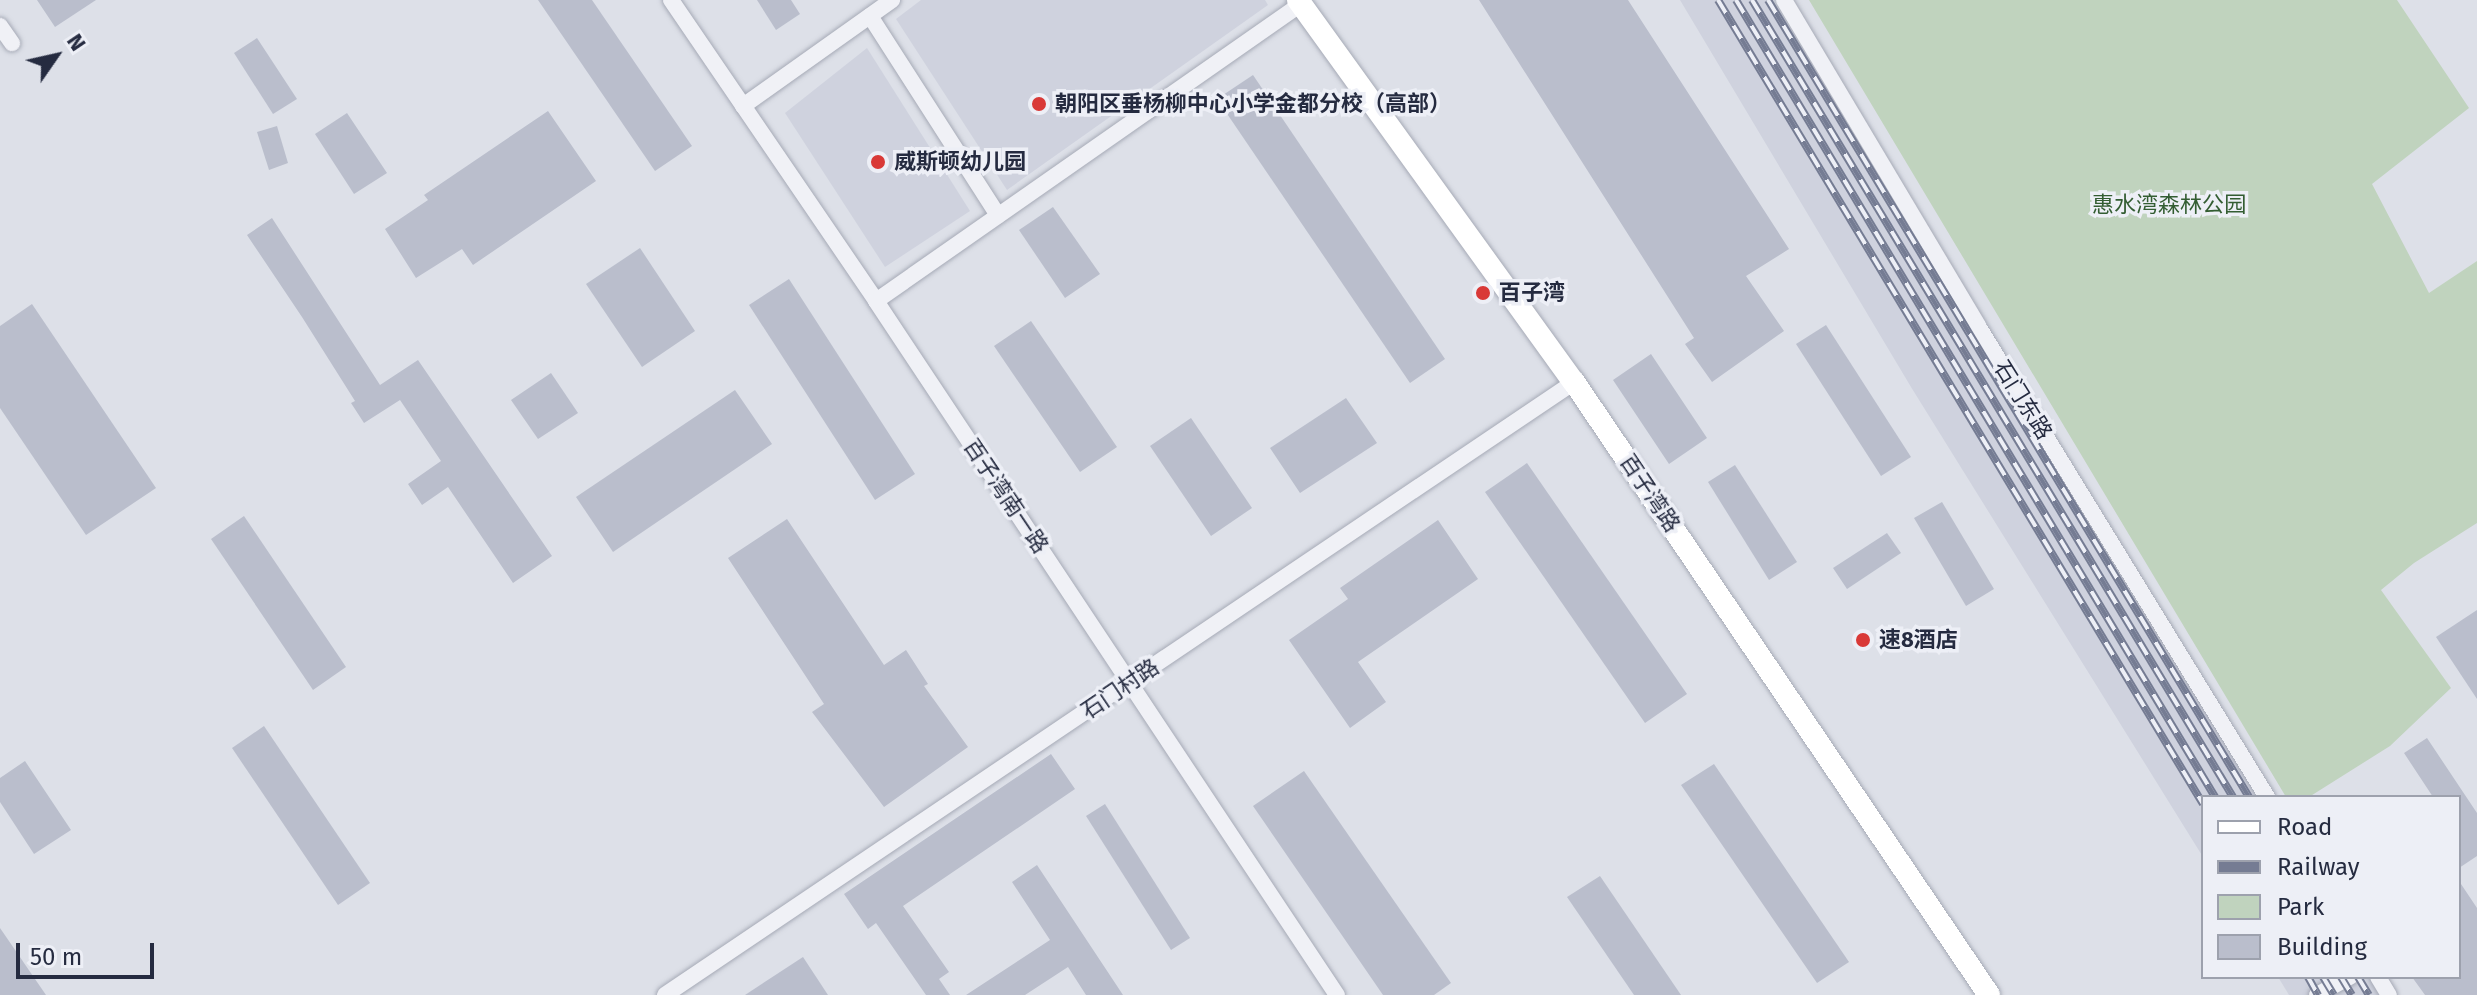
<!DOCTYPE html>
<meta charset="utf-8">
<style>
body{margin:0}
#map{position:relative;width:2477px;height:995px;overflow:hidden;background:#dde0e8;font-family:"Fira Sans","Noto Sans SC",sans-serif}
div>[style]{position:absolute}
.built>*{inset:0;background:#cfd2de}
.green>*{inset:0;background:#c0d3be}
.building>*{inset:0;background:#babecc}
.roads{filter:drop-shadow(0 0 2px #a6aab6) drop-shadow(0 0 2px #a6aab6)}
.street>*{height:16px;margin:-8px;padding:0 8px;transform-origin:8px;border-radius:8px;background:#f0f1f6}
.secondary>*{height:22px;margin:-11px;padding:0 11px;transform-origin:11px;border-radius:11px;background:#fff}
.rail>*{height:8px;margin-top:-4px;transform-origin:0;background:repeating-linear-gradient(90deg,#edeff6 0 15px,#757c93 0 30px);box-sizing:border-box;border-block:2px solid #757c93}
.dots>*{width:22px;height:22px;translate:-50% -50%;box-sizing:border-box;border:4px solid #edeff6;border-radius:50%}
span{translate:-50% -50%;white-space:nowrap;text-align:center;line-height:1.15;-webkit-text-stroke:7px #edeff6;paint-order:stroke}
.poi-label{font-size:22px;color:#252b40;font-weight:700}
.left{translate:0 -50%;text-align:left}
.park-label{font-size:22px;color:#335d32}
.street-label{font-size:22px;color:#252b40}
.legend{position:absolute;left:2201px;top:795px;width:260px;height:184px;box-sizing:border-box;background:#edeff6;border:2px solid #9da1ad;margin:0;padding:10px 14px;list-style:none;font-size:24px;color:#252b40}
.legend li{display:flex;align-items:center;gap:16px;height:40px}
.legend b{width:40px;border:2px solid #9da1ad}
.north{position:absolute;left:16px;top:16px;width:80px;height:80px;-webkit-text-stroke:6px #edeff6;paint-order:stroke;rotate:56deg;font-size:22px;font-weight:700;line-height:32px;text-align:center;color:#252b40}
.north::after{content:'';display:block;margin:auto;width:28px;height:36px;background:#252b40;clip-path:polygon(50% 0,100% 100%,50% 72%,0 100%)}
.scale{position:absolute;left:16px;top:943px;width:138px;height:36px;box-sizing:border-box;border:4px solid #252b40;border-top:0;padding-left:10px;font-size:24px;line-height:28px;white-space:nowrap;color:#252b40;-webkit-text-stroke:6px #edeff6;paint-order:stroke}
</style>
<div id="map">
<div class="built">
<i style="clip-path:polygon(921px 0,1265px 0,1268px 5px,1007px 190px,896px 19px)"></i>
<i style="clip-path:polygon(1680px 0,1773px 0,2261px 797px,2203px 797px,2203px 857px,1911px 387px)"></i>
<i style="clip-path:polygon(867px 48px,970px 211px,885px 267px,785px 113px)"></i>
<i style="clip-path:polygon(2278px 977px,2372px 977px,2383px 995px,2289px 995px)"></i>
</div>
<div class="green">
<i style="clip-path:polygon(1809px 0,2397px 0,2469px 108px,2372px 184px,2429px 293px,2477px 261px,2477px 523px,2414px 563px,2381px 590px,2451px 688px,2390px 746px,2309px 797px,2286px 797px)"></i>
</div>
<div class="building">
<i style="clip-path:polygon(37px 0,96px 0,55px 27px)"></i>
<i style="clip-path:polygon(538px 0,592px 0,692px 146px,655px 171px)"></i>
<i style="clip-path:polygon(757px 0,791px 0,800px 14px,776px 30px)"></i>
<i style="clip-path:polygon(1479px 0,1628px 0,1789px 249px,1746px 276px,1784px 331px,1712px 382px,1685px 344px,1694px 338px)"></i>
<i style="clip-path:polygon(257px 38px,297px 99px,273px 114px,234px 53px)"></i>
<i style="clip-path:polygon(1253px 75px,1445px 359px,1410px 383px,1217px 99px)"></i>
<i style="clip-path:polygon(548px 111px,596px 181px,473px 265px,462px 249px,416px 278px,385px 229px,428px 200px,424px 195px)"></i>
<i style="clip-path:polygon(347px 113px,387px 173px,354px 194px,315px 134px)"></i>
<i style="clip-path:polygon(277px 126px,288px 163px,269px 170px,257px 132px)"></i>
<i style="clip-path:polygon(1053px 207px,1100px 274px,1065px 298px,1019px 230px)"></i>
<i style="clip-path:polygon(272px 218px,380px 385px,418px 360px,552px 556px,513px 583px,448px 487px,422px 505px,408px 484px,441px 461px,400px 400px,364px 423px,351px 403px,355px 401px,302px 317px,247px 235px)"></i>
<i style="clip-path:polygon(640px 248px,695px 331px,642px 367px,586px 284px)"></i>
<i style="clip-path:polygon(789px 279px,915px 474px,875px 500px,749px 305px)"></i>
<i style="clip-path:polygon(32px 304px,156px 488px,86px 535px,0 408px,0 326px)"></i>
<i style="clip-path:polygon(1031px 321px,1117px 447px,1080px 472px,994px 346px)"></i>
<i style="clip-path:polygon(1826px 325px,1911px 457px,1881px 476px,1796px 344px)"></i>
<i style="clip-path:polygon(1651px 354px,1707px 438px,1669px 464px,1613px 380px)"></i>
<i style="clip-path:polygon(551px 373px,578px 413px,538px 439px,511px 400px)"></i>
<i style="clip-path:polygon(735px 390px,772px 444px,613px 552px,576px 497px)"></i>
<i style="clip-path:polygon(1346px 398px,1377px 443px,1300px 493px,1270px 448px)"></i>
<i style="clip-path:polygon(1191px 418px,1252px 508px,1211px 536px,1150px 446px)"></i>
<i style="clip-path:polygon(1527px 463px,1687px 694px,1645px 723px,1485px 492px)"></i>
<i style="clip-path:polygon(1735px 465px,1797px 562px,1769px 580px,1708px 482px)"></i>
<i style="clip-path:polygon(1942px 502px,1994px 589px,1966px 606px,1914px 518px)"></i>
<i style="clip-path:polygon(244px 516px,346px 667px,313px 690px,211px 539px)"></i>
<i style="clip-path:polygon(787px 519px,884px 665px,906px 650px,928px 684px,924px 686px,968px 747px,884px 807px,812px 712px,824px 704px,728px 558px)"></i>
<i style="clip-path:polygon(1438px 520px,1478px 579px,1358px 662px,1386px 702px,1350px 728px,1289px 640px,1348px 599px,1340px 588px)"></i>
<i style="clip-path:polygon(1887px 533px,1901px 553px,1847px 589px,1833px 568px)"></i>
<i style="clip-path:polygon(2477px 610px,2477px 699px,2436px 637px)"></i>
<i style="clip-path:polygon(264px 726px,370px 883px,338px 905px,232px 748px)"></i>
<i style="clip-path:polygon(2427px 738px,2477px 813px,2477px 856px,2459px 868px,2459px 797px,2433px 797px,2404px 753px)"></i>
<i style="clip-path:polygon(1051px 754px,1075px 789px,903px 906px,949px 972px,939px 979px,950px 995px,926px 995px,876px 923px,868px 929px,844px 894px)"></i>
<i style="clip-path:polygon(25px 761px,71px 830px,34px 854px,0 802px,0 778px)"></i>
<i style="clip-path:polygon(1714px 764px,1849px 962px,1817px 983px,1681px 785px)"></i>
<i style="clip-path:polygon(1304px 771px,1451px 983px,1434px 995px,1383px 995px,1253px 806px)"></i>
<i style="clip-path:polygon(1105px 804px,1190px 938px,1171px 950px,1086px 816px)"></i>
<i style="clip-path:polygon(1037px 865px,1123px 995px,1086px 995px,1068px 967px,1025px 995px,966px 995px,1050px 940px,1012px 882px)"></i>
<i style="clip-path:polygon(1600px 876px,1681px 995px,1634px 995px,1567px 897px)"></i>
<i style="clip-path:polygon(2459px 881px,2477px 908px,2477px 995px,2425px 995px,2412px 977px,2459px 977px)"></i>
<i style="clip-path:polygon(0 928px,46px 995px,0 995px)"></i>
<i style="clip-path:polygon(803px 957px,828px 995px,745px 995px)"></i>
</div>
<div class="roads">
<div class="street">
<i style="left:671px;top:0;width:364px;rotate:55.7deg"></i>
<i style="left:876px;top:301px;width:833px;rotate:56.41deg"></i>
<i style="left:1784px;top:0;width:379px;rotate:59.2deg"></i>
<i style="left:1978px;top:326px;width:553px;rotate:58.47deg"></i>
<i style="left:870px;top:16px;width:237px;rotate:57.3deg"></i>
<i style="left:0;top:26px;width:21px;rotate:55deg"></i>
<i style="left:743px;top:106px;width:183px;rotate:-35.4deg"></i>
<i style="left:876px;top:301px;width:518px;rotate:-34.95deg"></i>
<i style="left:2378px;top:977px;width:21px;rotate:59deg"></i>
<i style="left:665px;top:995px;width:1096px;rotate:-33.99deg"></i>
<i style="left:2317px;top:995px;width:38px;rotate:-29deg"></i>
</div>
<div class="secondary">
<i style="left:1298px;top:0;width:471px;rotate:54.2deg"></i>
<i style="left:1574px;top:382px;width:740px;rotate:55.9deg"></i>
</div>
</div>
<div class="rail">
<i style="left:1718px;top:0;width:939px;rotate:58.9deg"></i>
<i style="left:1736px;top:0;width:930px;rotate:58.99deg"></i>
<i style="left:1752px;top:0;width:931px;rotate:58.89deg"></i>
<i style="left:1768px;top:0;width:931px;rotate:58.89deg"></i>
<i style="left:2308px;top:977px;width:21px;rotate:61deg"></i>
<i style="left:2323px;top:977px;width:21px;rotate:59deg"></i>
<i style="left:2341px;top:977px;width:21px;rotate:59deg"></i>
<i style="left:2358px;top:977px;width:21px;rotate:59deg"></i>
</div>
<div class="dots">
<i style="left:1039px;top:104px;background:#d93937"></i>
<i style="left:878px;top:162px;background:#d93937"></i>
<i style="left:1483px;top:293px;background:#d93937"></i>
<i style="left:1863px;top:640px;background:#d93937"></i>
</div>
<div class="poi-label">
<span class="left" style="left:1055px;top:104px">朝阳区垂杨柳中心小学金都分校（高部）</span>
<span class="left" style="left:894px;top:162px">威斯顿幼儿园</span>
<span class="left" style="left:1499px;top:293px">百子湾</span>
<span class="left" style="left:1879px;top:640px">速8酒店</span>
</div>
<div class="park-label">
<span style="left:2169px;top:205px">惠水湾森林公园</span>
</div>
<div class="street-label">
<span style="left:2023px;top:400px;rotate:58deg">石门东路</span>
<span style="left:1650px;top:493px;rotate:56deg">百子湾路</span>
<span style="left:1006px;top:496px;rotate:56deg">百子湾南一路</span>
<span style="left:1120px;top:689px;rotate:-34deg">石门村路</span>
</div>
<ul class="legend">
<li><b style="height:10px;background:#fff"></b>Road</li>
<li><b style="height:10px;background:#757c93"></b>Railway</li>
<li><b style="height:22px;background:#c0d3be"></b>Park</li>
<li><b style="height:22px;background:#babecc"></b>Building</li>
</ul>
<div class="north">N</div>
<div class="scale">50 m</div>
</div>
